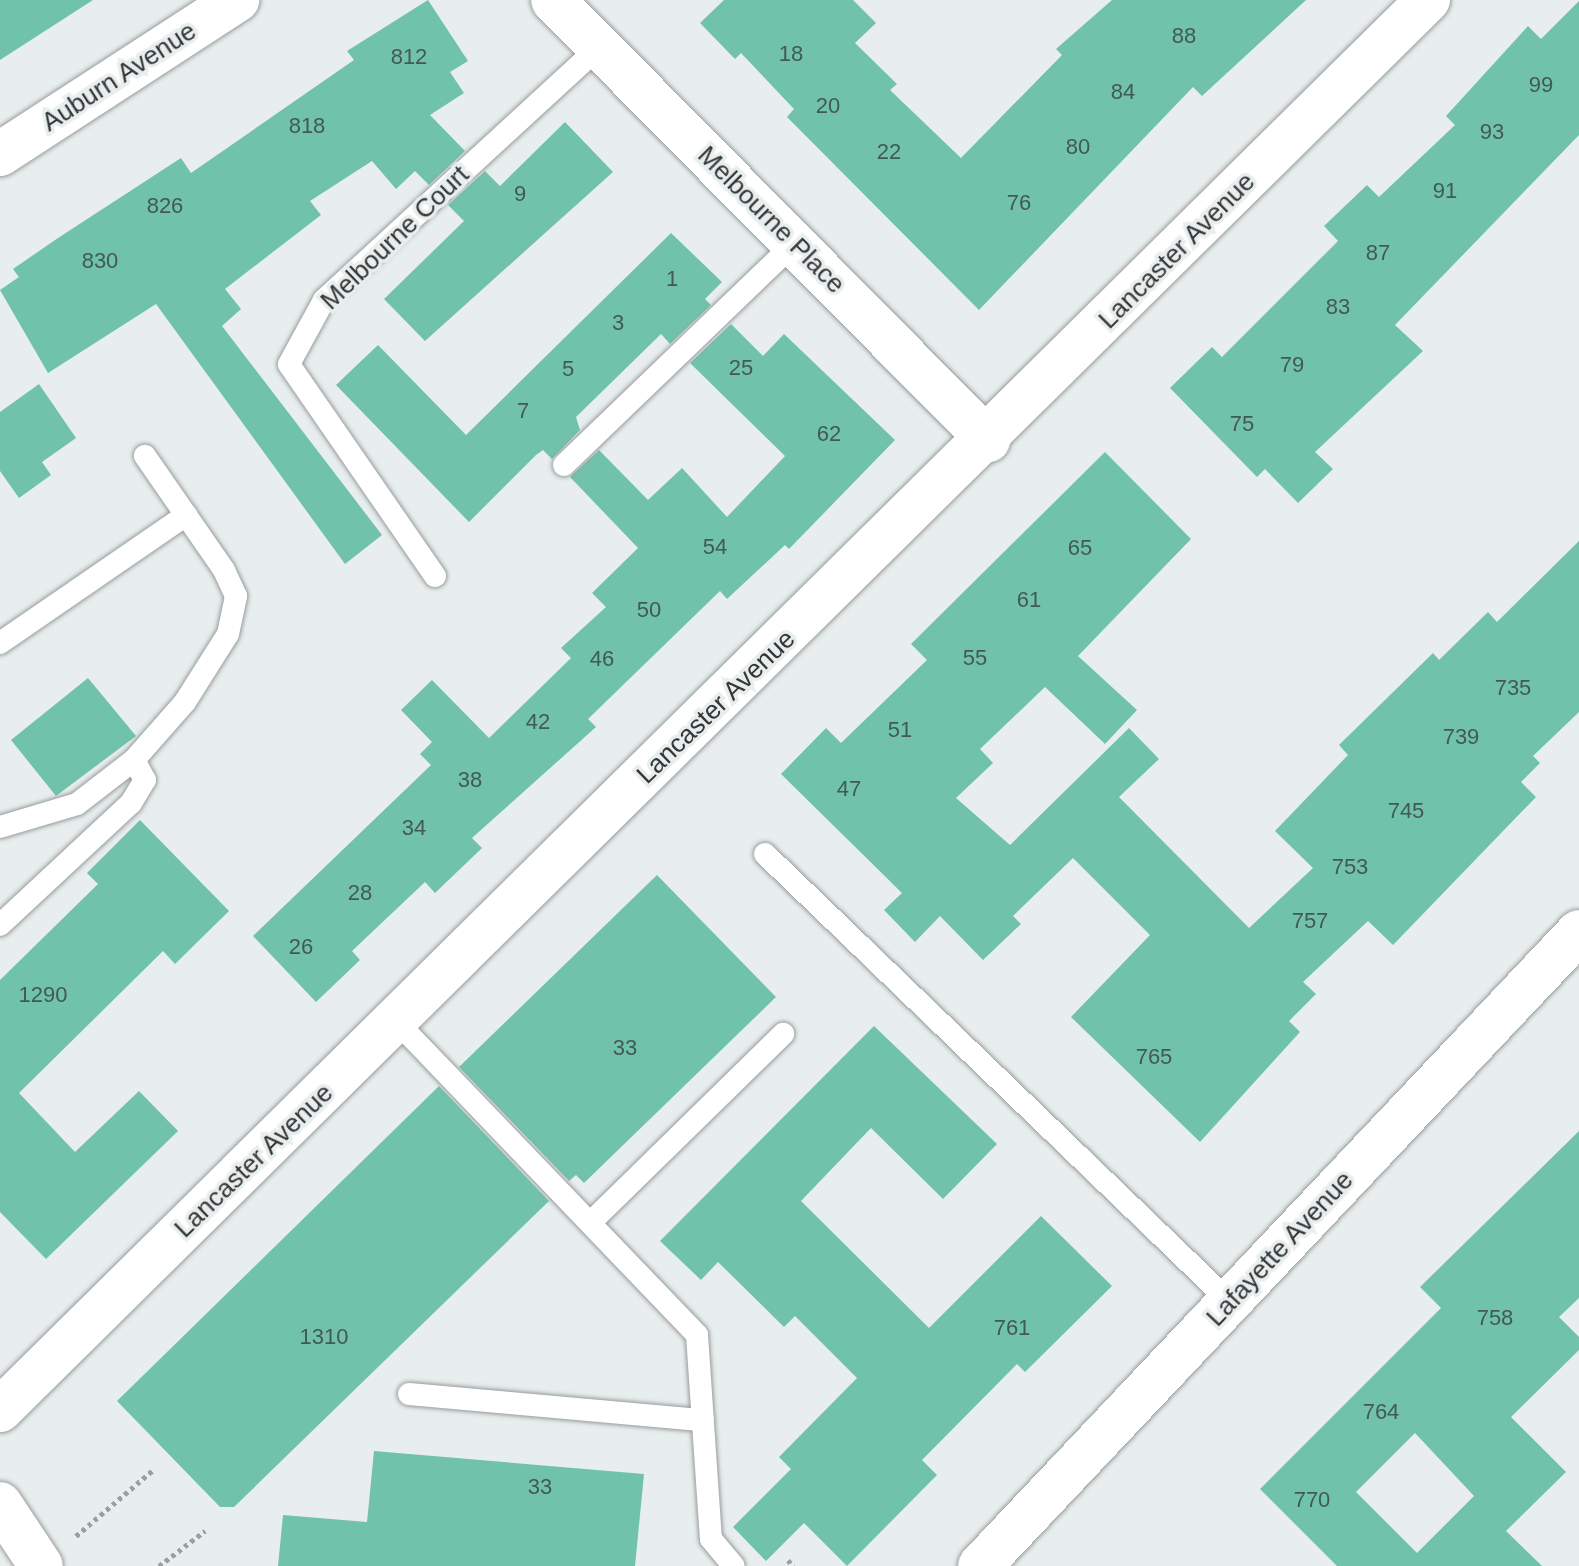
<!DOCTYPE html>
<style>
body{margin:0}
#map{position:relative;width:1579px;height:1566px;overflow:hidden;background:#e8eeee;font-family:Arial,sans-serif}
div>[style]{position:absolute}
.building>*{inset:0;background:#70c3a9}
.path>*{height:5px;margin-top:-2.5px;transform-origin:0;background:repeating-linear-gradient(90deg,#9b9f9f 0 4px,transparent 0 8px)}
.roads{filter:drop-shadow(0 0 2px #979c9c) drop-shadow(0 0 2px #979c9c)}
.lane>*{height:22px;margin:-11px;padding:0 11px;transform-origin:11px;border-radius:11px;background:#fff}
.street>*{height:44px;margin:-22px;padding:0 22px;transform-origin:22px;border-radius:22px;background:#fff}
.primary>*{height:44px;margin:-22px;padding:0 22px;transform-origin:22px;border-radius:22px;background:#fff}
span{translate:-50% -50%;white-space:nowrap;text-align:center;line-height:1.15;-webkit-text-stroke:7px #e8eeee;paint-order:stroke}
.number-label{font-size:22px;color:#435953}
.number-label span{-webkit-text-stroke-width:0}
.street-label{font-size:26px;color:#343636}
</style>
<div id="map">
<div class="building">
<i style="clip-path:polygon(0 0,93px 0,0 60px)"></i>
<i style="clip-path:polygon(428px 0,468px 61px,450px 72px,464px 93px,430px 115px,465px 151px,429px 185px,415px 171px,396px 189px,372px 161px,310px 201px,321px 215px,225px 289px,241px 309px,222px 326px,382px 535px,345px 564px,156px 304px,48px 373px,0 290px,19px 277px,13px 269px,58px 238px,181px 158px,191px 173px,354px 60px,347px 51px)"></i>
<i style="clip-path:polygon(724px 0,853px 0,876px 23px,855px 43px,897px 84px,890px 90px,961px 158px,1062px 55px,1056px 49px,1112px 0,1306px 0,1202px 96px,1193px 87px,979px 310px,787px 117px,794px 109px,741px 53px,735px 59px,700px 23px)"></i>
<i style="clip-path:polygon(1579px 1px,1579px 135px,1395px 325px,1423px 351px,1315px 452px,1333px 469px,1298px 503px,1265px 469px,1257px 477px,1170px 388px,1212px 347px,1222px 357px,1338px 241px,1324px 226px,1367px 185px,1379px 197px,1455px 125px,1446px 116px,1528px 26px,1541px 39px)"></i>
<i style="clip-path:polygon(565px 122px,613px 172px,425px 341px,384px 299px,464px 221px,448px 205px,485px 171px,500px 186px)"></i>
<i style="clip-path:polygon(671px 233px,722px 282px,705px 299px,711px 305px,670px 344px,661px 334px,576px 417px,580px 430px,552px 459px,543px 450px,536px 455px,469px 522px,336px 385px,378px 345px,466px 435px)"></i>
<i style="clip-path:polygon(731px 324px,763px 356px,784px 334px,895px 440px,789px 549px,785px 545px,727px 599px,720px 591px,588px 719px,596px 727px,472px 838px,482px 848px,435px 893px,425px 882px,352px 951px,360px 960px,316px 1002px,253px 936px,431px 765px,420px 754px,432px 742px,401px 710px,432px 680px,489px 738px,571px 658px,561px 648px,606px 607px,592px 593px,638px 548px,570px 477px,599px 450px,648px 500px,682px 468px,727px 517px,785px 456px,690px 363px)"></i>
<i style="clip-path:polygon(39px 384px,76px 438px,42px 462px,51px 475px,19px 498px,0 471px,0 412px)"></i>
<i style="clip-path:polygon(1105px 452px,1191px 539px,1078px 656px,1137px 710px,1105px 744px,1045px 687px,980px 749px,993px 763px,956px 798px,1010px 845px,1129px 728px,1159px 759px,1119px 797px,1249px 928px,1313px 868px,1275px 831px,1348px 755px,1339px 745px,1433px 653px,1439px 660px,1488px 612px,1497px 622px,1579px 541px,1579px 712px,1533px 756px,1540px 763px,1521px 782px,1536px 797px,1393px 945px,1368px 921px,1303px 982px,1316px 994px,1289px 1021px,1300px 1032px,1200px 1142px,1071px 1017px,1150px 935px,1073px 858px,1013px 916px,1021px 924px,983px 960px,940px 916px,915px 942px,884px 910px,902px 893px,781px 774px,826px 728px,841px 743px,927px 660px,911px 644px)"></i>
<i style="clip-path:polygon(88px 678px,136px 736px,56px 796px,11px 740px)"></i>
<i style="clip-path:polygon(140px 820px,229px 911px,175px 964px,163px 951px,19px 1093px,75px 1152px,139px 1091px,178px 1131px,46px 1259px,0 1212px,0 980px,98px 884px,87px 873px)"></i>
<i style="clip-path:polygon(657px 875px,776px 997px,584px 1183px,576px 1175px,569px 1181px,459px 1067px)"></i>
<i style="clip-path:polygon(874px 1026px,997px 1144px,943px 1199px,871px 1128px,801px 1201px,929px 1328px,1041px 1216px,1112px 1286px,1025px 1372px,1017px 1364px,922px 1460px,937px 1475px,847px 1566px,804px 1523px,766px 1561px,733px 1527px,791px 1469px,779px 1457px,857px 1378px,795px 1316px,784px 1327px,718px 1262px,701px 1280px,660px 1241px)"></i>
<i style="clip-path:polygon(439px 1086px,549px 1201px,234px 1507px,220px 1507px,117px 1401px)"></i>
<i style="clip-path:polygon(evenodd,1579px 1131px,1579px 1298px,1559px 1317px,1579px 1337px,1579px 1350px,1511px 1417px,1566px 1472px,1506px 1531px,1542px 1566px,1337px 1566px,1260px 1489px,1441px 1308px,1420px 1287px,1579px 1131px,1415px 1433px,1474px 1496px,1417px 1553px,1356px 1492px,1415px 1433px)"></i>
<i style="clip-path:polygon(374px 1451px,644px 1474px,635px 1566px,278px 1566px,283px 1515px,367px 1522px)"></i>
</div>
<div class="path">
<i style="left:76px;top:1536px;width:101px;rotate:-40.6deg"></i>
<i style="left:788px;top:1560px;width:8px;rotate:50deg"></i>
<i style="left:159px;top:1566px;width:58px;rotate:-37.3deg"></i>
</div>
<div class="roads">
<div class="lane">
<i style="left:564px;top:465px;width:319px;rotate:-43.9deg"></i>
<i style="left:435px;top:576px;width:257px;rotate:-124.6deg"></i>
<i style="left:289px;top:364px;width:73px;rotate:-61.3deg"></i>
<i style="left:324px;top:300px;width:374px;rotate:-42.6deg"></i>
<i style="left:0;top:643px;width:226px;rotate:-34.5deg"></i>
<i style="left:0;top:827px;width:80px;rotate:-16.6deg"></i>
<i style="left:77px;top:804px;width:72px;rotate:-37.7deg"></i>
<i style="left:134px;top:760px;width:77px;rotate:-48.7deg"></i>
<i style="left:185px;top:702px;width:80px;rotate:-57.7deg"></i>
<i style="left:228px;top:634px;width:39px;rotate:-78deg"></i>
<i style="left:236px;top:596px;width:29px;rotate:-115deg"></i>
<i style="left:224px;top:570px;width:139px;rotate:-124.7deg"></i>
<i style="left:765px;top:854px;width:646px;rotate:43.93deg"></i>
<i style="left:0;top:925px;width:179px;rotate:-43deg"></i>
<i style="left:131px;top:803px;width:27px;rotate:-59deg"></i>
<i style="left:145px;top:780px;width:23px;rotate:-119deg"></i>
<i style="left:396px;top:1021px;width:435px;rotate:46.2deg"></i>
<i style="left:697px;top:1335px;width:204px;rotate:86.1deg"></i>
<i style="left:711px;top:1539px;width:35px;rotate:50deg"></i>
<i style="left:591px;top:1222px;width:269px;rotate:-44.4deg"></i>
<i style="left:409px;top:1394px;width:295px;rotate:5.1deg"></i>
</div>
<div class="street">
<i style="left:553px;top:0;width:619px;rotate:45.33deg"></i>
<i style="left:0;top:154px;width:283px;rotate:-33deg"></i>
<i style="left:0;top:1410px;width:2007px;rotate:-44.64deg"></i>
<i style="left:980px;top:1566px;width:872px;rotate:-46.63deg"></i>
</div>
<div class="primary">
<i style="left:0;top:1504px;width:74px;rotate:56.5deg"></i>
</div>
</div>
<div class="number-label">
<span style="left:1184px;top:36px">88</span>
<span style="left:791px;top:54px">18</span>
<span style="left:409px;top:57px">812</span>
<span style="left:1541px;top:85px">99</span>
<span style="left:1123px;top:92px">84</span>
<span style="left:828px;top:106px">20</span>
<span style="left:307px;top:126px">818</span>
<span style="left:1492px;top:132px">93</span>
<span style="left:1078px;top:147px">80</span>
<span style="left:889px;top:152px">22</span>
<span style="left:1445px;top:191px">91</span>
<span style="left:520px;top:194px">9</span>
<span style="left:1019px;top:203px">76</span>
<span style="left:165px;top:206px">826</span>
<span style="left:1378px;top:253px">87</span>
<span style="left:100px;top:261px">830</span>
<span style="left:672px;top:279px">1</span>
<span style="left:1338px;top:307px">83</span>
<span style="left:618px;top:323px">3</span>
<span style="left:1292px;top:365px">79</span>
<span style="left:741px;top:368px">25</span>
<span style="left:568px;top:369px">5</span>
<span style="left:523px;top:411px">7</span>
<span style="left:1242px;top:424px">75</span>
<span style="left:829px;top:434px">62</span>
<span style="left:715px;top:547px">54</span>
<span style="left:1080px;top:548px">65</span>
<span style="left:1029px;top:600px">61</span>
<span style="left:649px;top:610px">50</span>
<span style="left:975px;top:658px">55</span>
<span style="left:602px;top:659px">46</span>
<span style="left:1513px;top:688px">735</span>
<span style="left:538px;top:722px">42</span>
<span style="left:900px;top:730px">51</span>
<span style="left:1461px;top:737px">739</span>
<span style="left:470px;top:780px">38</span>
<span style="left:849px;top:789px">47</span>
<span style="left:1406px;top:811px">745</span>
<span style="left:414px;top:828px">34</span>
<span style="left:1350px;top:867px">753</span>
<span style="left:360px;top:893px">28</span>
<span style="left:1310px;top:921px">757</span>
<span style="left:301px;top:947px">26</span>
<span style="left:43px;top:995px">1290</span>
<span style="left:625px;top:1048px">33</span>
<span style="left:1154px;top:1057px">765</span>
<span style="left:1495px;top:1318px">758</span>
<span style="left:1012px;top:1328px">761</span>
<span style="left:324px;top:1337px">1310</span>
<span style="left:1381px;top:1412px">764</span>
<span style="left:540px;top:1487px">33</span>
<span style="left:1312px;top:1500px">770</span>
</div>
<div class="street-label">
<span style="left:119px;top:77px;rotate:-33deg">Auburn Avenue</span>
<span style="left:771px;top:220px;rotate:45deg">Melbourne Place</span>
<span style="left:395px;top:238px;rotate:-44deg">Melbourne Court</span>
<span style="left:1177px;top:251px;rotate:-45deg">Lancaster Avenue</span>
<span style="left:716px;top:707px;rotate:-44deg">Lancaster Avenue</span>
<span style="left:254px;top:1161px;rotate:-44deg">Lancaster Avenue</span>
<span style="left:1280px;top:1249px;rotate:-47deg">Lafayette Avenue</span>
</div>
</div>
